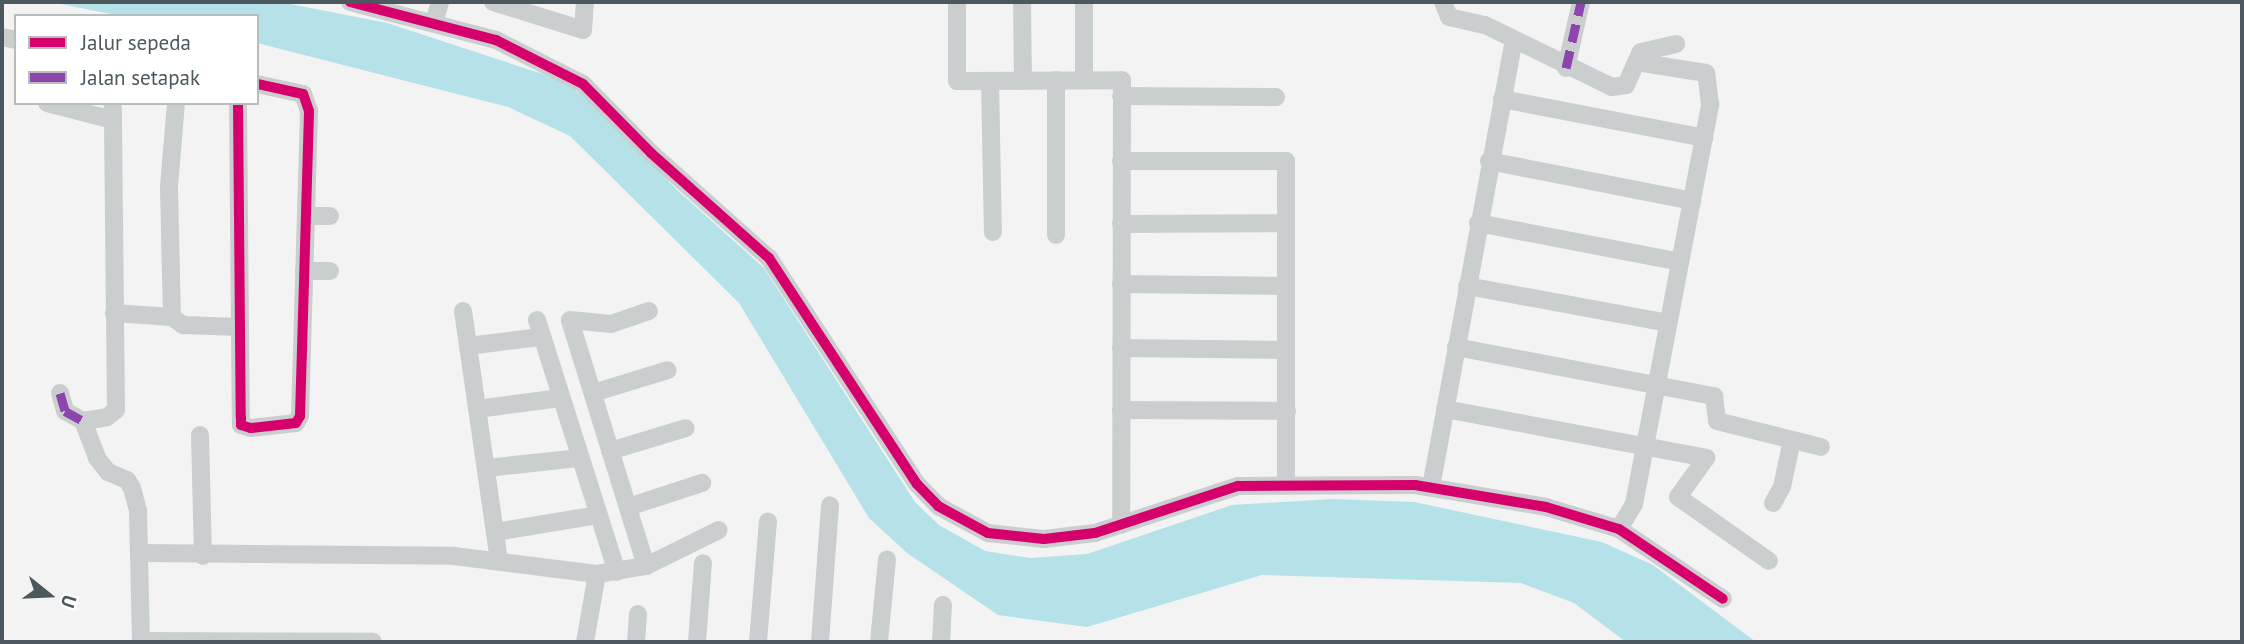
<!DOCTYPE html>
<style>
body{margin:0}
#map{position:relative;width:2244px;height:644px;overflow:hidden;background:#f3f3f3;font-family:"PT Sans",sans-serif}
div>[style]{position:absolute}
.water>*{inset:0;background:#b4e2e8}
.minor>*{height:18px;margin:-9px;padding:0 9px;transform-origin:9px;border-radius:9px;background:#cbcecf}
.quiet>*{height:9px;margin-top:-4.5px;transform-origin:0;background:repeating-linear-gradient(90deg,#8e44ad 0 18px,transparent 0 27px)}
.cycleway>*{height:10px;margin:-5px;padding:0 5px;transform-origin:5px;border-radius:5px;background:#d6006c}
span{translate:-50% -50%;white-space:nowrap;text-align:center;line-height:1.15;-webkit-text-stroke:7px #fff;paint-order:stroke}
.frame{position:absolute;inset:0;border:4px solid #4c575e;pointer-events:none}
.legend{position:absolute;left:14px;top:14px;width:245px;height:91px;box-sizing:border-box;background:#fff;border:2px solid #b7bcbf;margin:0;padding:9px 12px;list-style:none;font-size:21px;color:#4c575e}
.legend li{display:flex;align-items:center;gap:14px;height:35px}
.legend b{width:35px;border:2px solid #b7bcbf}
.north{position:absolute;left:14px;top:560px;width:70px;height:70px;-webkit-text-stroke:5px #fff;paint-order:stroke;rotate:108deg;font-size:19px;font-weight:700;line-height:28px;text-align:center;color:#4c575e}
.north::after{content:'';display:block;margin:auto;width:24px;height:32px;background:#4c575e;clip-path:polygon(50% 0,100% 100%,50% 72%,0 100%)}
</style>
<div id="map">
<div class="water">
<i style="clip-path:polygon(51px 2px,280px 2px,387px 23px,561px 80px,585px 97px,675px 188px,764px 268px,915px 502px,939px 525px,985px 551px,1030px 558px,1087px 554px,1232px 505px,1333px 499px,1414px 502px,1602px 542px,1653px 565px,1756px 642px,1626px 642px,1574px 603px,1521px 583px,1262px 575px,1087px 627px,998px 615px,907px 553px,869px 518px,739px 303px,570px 136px,508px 107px,257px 43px,257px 16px,121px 16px)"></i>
</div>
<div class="minor">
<i style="left:350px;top:2px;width:151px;rotate:14.6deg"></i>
<i style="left:496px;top:40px;width:97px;rotate:26.8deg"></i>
<i style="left:583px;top:84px;width:97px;rotate:45.4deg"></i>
<i style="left:651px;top:153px;width:158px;rotate:41.7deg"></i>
<i style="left:769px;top:258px;width:270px;rotate:56.8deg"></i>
<i style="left:917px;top:484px;width:30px;rotate:46deg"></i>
<i style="left:938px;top:506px;width:57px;rotate:28.4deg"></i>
<i style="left:988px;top:533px;width:56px;rotate:6.1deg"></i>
<i style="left:1044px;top:539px;width:51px;rotate:-6.7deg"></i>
<i style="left:1095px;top:533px;width:151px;rotate:-18.2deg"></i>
<i style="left:1238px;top:486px;width:177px;rotate:-0.3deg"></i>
<i style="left:1415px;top:485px;width:133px;rotate:9.5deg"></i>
<i style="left:1546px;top:507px;width:76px;rotate:16.8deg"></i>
<i style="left:1619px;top:529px;width:125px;rotate:33.9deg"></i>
<i style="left:493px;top:2px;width:94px;rotate:17.3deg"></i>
<i style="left:583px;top:30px;width:28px;rotate:-86deg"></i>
<i style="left:957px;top:2px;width:79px;rotate:90deg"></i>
<i style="left:957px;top:81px;width:165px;rotate:-0.3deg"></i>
<i style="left:1122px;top:80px;width:445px;rotate:90.1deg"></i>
<i style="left:1022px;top:2px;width:79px;rotate:89.3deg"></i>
<i style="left:1084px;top:2px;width:78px;rotate:90deg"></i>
<i style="left:1443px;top:2px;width:16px;rotate:68deg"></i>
<i style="left:1449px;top:17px;width:37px;rotate:13deg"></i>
<i style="left:1485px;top:25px;width:141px;rotate:26deg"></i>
<i style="left:1612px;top:87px;width:14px;rotate:-8deg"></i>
<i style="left:1626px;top:85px;width:36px;rotate:-66deg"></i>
<i style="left:1641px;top:52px;width:36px;rotate:-13deg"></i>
<i style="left:434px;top:22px;width:21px;rotate:-73deg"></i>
<i style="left:2px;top:37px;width:14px;rotate:12deg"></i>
<i style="left:1566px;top:68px;width:68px;rotate:-77.2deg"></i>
<i style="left:1056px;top:80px;width:155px;rotate:90deg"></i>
<i style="left:990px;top:81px;width:151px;rotate:88.9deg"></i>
<i style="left:1121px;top:96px;width:155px;rotate:0.4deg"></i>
<i style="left:1502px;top:99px;width:206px;rotate:10.9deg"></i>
<i style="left:47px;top:103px;width:68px;rotate:14.4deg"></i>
<i style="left:176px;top:103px;width:84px;rotate:94.8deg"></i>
<i style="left:169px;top:187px;width:130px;rotate:88.7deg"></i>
<i style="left:172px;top:317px;width:14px;rotate:36deg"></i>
<i style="left:183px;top:325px;width:57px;rotate:2deg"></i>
<i style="left:238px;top:103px;width:315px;rotate:89.5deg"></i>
<i style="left:241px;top:418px;width:7px;rotate:90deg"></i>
<i style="left:241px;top:425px;width:10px;rotate:17deg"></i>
<i style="left:251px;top:428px;width:45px;rotate:-6.3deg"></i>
<i style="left:296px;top:423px;width:8px;rotate:-60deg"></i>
<i style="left:300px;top:416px;width:305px;rotate:-88.3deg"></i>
<i style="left:309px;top:111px;width:18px;rotate:-109deg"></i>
<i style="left:303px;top:94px;width:47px;rotate:-167.7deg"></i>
<i style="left:1121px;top:161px;width:165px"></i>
<i style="left:1286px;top:161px;width:323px;rotate:90deg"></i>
<i style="left:1489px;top:161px;width:207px;rotate:11.1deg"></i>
<i style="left:306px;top:216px;width:24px"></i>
<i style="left:1478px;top:223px;width:206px;rotate:10.9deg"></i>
<i style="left:1121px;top:224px;width:165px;rotate:-0.3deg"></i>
<i style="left:304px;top:271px;width:26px"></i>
<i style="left:1121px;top:284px;width:165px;rotate:0.7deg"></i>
<i style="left:1467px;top:286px;width:204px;rotate:10.4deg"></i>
<i style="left:463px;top:311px;width:253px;rotate:81.8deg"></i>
<i style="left:114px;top:313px;width:58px;rotate:3.9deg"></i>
<i style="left:537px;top:320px;width:264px;rotate:72.4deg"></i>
<i style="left:468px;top:346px;width:73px;rotate:-7.1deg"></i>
<i style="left:1456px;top:347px;width:263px;rotate:10.8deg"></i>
<i style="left:1714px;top:396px;width:25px;rotate:83deg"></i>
<i style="left:1717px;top:421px;width:107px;rotate:14deg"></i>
<i style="left:1121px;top:348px;width:165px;rotate:0.7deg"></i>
<i style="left:60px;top:393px;width:19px;rotate:74deg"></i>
<i style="left:65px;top:411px;width:21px;rotate:29deg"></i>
<i style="left:83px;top:421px;width:24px;rotate:-9deg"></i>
<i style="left:107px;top:417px;width:11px;rotate:-38deg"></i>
<i style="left:116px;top:410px;width:307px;rotate:-90.6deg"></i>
<i style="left:593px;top:393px;width:78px;rotate:-17deg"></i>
<i style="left:477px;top:409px;width:84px;rotate:-7.5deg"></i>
<i style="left:1445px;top:409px;width:266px;rotate:10.6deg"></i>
<i style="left:1706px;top:458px;width:48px;rotate:125.7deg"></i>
<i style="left:1678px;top:497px;width:111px;rotate:35.1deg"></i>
<i style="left:1121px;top:410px;width:166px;rotate:0.3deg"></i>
<i style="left:83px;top:421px;width:40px;rotate:69deg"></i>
<i style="left:97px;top:458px;width:18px;rotate:52deg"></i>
<i style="left:108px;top:472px;width:21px;rotate:23deg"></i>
<i style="left:127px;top:480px;width:9px;rotate:58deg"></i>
<i style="left:132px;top:488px;width:23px;rotate:75deg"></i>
<i style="left:138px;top:510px;width:132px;rotate:88.7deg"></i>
<i style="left:200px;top:435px;width:121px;rotate:88.6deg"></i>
<i style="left:610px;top:451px;width:79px;rotate:-16.8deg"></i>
<i style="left:486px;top:468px;width:95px;rotate:-6.1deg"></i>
<i style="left:1431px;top:487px;width:455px;rotate:-79.5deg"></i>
<i style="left:1773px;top:503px;width:18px;rotate:-61deg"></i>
<i style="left:1782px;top:487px;width:48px;rotate:-78deg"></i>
<i style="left:628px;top:507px;width:78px;rotate:-18deg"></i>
<i style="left:1619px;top:529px;width:29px;rotate:-59deg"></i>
<i style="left:1634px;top:504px;width:407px;rotate:-79.2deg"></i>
<i style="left:1710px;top:104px;width:31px;rotate:-97deg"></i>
<i style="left:1706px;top:73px;width:64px;rotate:-171deg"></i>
<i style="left:495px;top:532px;width:104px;rotate:-9.4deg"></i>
<i style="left:139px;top:553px;width:315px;rotate:0.5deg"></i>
<i style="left:454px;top:556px;width:144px;rotate:7.2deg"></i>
<i style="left:597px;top:574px;width:50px;rotate:-9.3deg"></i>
<i style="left:646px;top:566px;width:81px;rotate:-26.3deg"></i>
<i style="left:646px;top:566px;width:257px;rotate:-107.2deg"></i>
<i style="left:570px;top:320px;width:41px;rotate:5.6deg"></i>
<i style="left:611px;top:324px;width:40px;rotate:-18.9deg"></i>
<i style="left:141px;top:641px;width:232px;rotate:0.2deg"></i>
<i style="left:585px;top:642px;width:69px;rotate:-80deg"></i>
<i style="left:636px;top:642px;width:28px;rotate:-86deg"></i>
<i style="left:697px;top:642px;width:79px;rotate:-85.7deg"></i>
<i style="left:758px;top:642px;width:121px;rotate:-85.3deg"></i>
<i style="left:820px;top:642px;width:137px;rotate:-85.8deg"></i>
<i style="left:879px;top:642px;width:83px;rotate:-84.5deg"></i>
<i style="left:941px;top:642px;width:37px;rotate:-87deg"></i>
</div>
<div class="quiet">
<i style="left:1566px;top:68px;width:68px;rotate:-77.2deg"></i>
<i style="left:60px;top:393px;width:19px;rotate:74deg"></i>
<i style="left:65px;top:411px;width:21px;rotate:29deg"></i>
</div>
<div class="cycleway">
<i style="left:350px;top:2px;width:151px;rotate:14.6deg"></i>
<i style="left:496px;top:40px;width:97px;rotate:26.8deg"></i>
<i style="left:583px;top:84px;width:97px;rotate:45.4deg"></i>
<i style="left:651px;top:153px;width:158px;rotate:41.7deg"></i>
<i style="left:769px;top:258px;width:270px;rotate:56.8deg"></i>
<i style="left:917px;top:484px;width:30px;rotate:46deg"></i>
<i style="left:938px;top:506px;width:57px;rotate:28.4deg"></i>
<i style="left:988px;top:533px;width:56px;rotate:6.1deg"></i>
<i style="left:1044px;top:539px;width:51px;rotate:-6.7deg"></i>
<i style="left:1095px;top:533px;width:151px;rotate:-18.2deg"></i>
<i style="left:1238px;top:486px;width:177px;rotate:-0.3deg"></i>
<i style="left:1415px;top:485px;width:133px;rotate:9.5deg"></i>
<i style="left:1546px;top:507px;width:76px;rotate:16.8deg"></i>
<i style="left:1619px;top:529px;width:125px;rotate:33.9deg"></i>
<i style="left:238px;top:103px;width:315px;rotate:89.5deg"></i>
<i style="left:241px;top:418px;width:7px;rotate:90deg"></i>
<i style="left:241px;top:425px;width:10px;rotate:17deg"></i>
<i style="left:251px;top:428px;width:45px;rotate:-6.3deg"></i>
<i style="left:296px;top:423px;width:8px;rotate:-60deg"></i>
<i style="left:300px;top:416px;width:305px;rotate:-88.3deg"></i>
<i style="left:309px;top:111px;width:18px;rotate:-109deg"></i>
<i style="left:303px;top:94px;width:47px;rotate:-167.7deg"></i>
</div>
<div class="frame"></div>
<ul class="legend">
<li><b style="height:9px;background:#d6006c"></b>Jalur sepeda</li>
<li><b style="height:9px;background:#8e44ad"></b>Jalan setapak</li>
</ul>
<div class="north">U</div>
</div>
